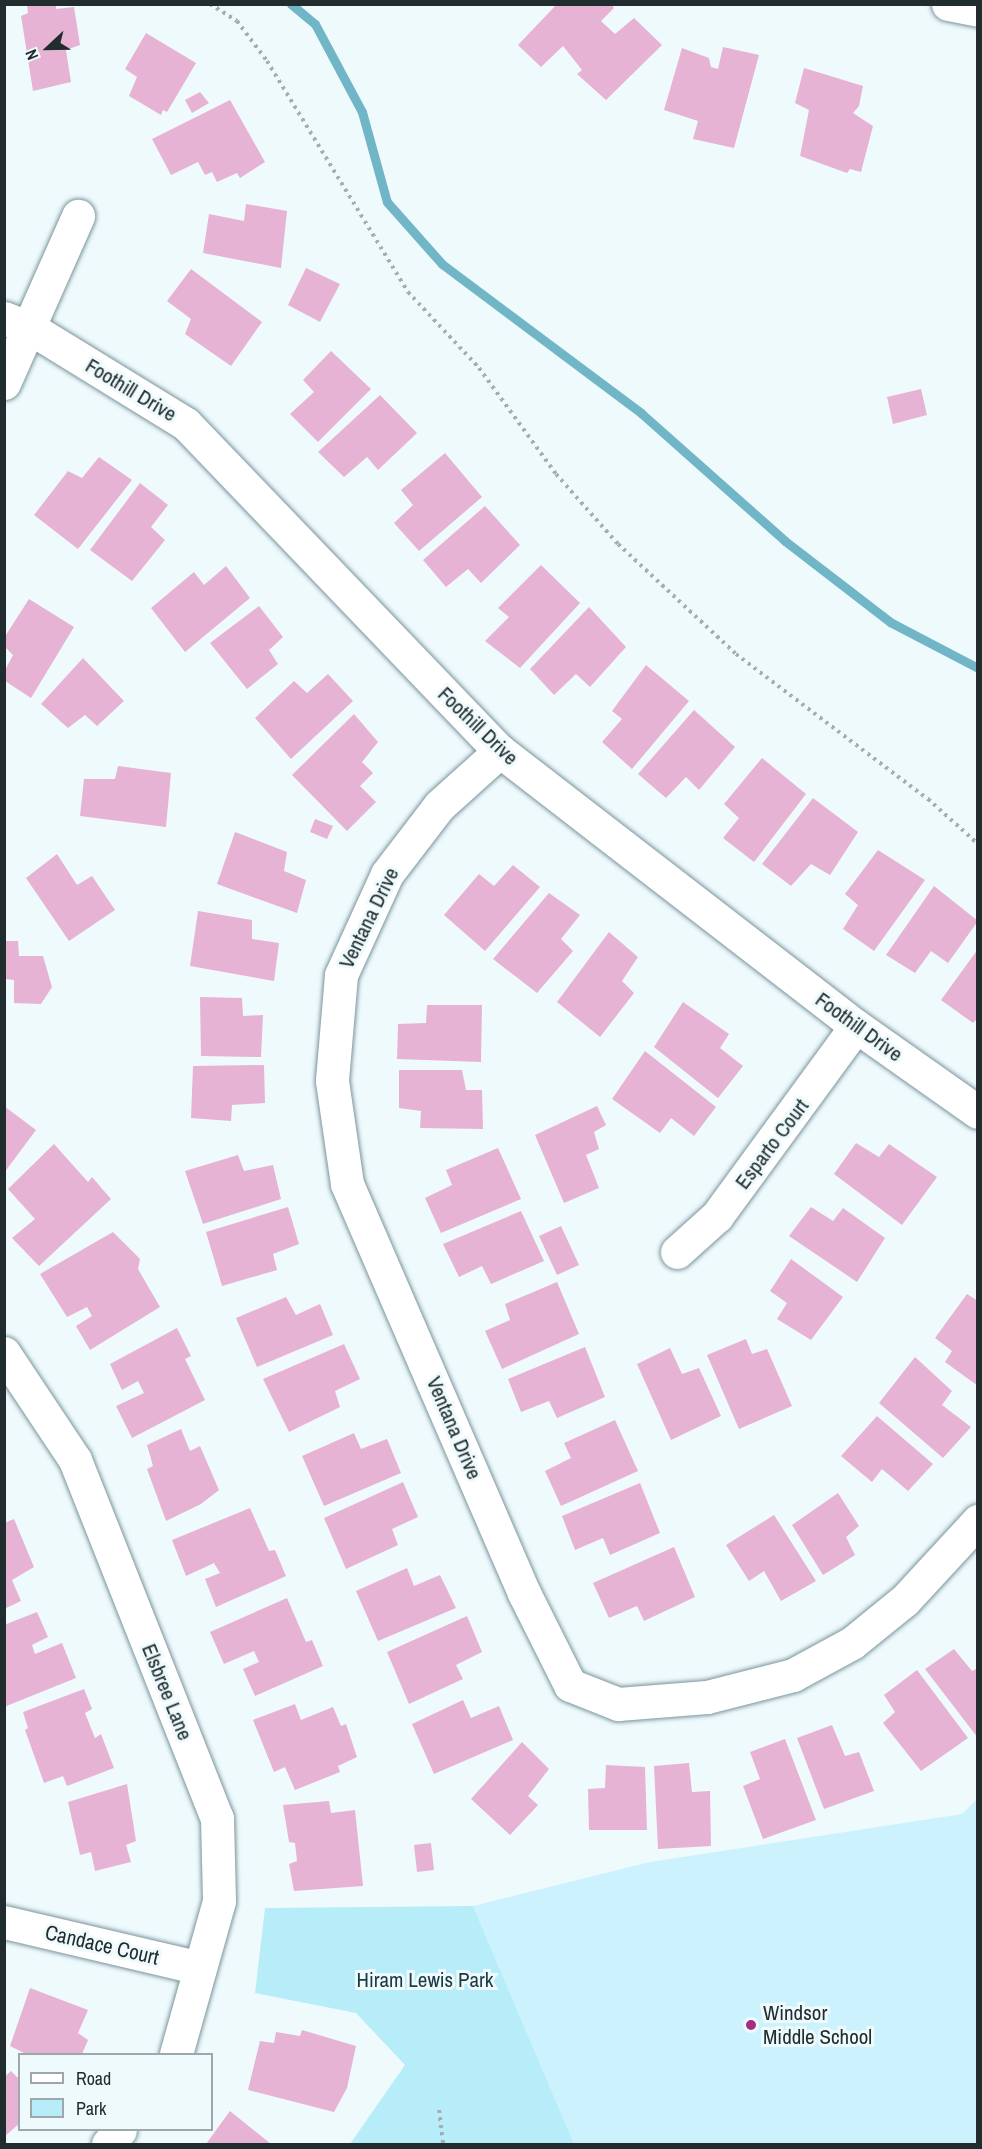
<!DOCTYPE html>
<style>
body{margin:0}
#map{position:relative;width:982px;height:2149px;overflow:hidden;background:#effafd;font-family:"Archivo Narrow",sans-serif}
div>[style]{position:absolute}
.built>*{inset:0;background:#ccf3fd}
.green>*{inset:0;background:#b7ecf9}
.stream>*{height:9px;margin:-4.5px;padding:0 4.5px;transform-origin:4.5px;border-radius:4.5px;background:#70b6c7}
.building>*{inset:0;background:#e7b3d4}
.path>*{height:4px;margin-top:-2px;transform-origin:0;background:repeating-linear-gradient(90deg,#a4afb2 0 3px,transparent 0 7.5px)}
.roads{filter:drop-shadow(0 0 2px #7a959c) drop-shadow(0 0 2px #7a959c)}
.minor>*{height:33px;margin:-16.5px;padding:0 16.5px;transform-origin:16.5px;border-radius:16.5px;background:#fff}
.dots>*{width:16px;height:16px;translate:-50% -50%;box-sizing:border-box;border:3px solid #effafd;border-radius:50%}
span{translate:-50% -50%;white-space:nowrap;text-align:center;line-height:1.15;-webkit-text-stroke:6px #effafd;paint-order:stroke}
.street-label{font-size:21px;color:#212c2f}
.park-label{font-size:21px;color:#193b43}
.poi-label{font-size:21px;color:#212c2f}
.left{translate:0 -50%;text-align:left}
.frame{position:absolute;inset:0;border:6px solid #212c2f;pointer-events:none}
.legend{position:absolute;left:18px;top:2053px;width:195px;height:78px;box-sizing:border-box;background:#effafd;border:2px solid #9da8ab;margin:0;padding:8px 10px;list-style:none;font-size:18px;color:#212c2f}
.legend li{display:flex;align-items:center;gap:12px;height:30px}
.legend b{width:30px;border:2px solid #9da8ab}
.north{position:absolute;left:18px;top:18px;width:60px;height:60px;-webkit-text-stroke:4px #effafd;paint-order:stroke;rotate:248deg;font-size:16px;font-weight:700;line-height:24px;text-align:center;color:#212c2f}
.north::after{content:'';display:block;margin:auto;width:21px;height:27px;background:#212c2f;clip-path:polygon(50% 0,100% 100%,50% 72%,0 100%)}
</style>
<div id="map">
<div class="built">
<i style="clip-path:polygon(977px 1799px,977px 2144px,574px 2144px,473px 1906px,650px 1862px,962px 1814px)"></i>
</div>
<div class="green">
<i style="clip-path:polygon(473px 1906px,574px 2144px,350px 2144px,405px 2065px,356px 2013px,255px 1993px,265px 1908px)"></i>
</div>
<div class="stream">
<i style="left:291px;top:4px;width:31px;rotate:40deg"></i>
<i style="left:315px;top:24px;width:100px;rotate:61.9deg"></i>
<i style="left:362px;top:112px;width:93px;rotate:74.5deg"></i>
<i style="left:387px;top:202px;width:83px;rotate:48.4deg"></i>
<i style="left:442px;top:264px;width:249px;rotate:36.8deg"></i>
<i style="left:641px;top:413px;width:193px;rotate:41.6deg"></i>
<i style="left:785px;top:541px;width:133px;rotate:37.6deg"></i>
<i style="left:890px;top:622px;width:99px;rotate:27.6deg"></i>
</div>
<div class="building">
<i style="clip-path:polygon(27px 4px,56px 4px,56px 9px,74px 7px,80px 45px,66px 50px,71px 82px,33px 91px,21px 16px,28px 13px)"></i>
<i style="clip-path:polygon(557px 4px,611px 4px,614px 8px,601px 21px,615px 34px,634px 18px,662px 45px,606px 100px,577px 74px,582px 70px,563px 46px,541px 67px,518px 45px)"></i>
<i style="clip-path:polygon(146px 33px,196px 63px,167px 112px,163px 110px,161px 115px,129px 96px,137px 77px,125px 69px)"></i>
<i style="clip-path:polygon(723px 47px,759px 55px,734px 148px,693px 139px,698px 121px,664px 110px,682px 48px,709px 58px,711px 67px,718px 69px)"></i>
<i style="clip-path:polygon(804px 68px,863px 86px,859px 106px,853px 113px,873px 126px,861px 172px,850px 169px,847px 173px,800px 156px,809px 110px,795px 103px)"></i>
<i style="clip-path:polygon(200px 92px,209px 103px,192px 113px,185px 100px)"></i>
<i style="clip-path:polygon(230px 100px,265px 162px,240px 178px,237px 173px,217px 182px,212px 172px,205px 175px,198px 162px,171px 175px,152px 139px)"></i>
<i style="clip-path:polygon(246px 204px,287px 211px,281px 268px,203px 253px,209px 214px,244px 221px)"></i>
<i style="clip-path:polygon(306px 268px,340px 284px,320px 322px,288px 305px)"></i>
<i style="clip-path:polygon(191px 269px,262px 322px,231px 366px,185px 334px,191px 319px,167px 301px)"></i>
<i style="clip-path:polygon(331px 351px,371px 389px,318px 442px,290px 414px,314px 392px,303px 380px)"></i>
<i style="clip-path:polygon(921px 389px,927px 415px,893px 424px,887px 397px)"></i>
<i style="clip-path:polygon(380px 395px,417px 433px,378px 470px,367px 457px,344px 477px,318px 452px)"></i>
<i style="clip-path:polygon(445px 453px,482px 497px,419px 551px,394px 523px,413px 505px,401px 490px)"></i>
<i style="clip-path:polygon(99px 457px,132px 480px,78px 549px,34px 515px,68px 471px,82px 478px)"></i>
<i style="clip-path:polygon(140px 483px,168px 505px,151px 527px,165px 540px,132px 581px,90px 550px)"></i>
<i style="clip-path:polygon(485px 506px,520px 545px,481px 583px,468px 569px,446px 587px,423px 560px)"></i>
<i style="clip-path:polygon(541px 565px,580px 603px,520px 668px,485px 641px,509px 617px,498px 608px)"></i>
<i style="clip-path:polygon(226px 566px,250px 598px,185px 652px,151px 608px,194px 572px,204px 585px)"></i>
<i style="clip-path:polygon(29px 599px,74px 627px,31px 698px,5px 681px,5px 670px,13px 655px,4px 646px,4px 638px)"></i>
<i style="clip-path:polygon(259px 606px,283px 637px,269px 650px,278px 664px,247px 689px,210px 643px)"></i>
<i style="clip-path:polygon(589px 607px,626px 647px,590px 687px,576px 674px,554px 695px,530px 669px)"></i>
<i style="clip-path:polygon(83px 658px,124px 701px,97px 726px,85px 715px,68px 728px,41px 704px)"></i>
<i style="clip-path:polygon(646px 665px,689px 701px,632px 769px,602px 742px,622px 719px,612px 711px)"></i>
<i style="clip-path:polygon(328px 674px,353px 701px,291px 759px,255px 718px,294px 681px,307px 693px)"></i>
<i style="clip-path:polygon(694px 710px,735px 747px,699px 790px,686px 777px,666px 798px,638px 774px)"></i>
<i style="clip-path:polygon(354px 714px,378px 742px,362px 762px,373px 773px,360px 786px,376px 802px,347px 831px,292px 775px)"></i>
<i style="clip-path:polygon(762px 758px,806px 794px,754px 862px,723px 838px,739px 818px,724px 804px)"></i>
<i style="clip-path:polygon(118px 766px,171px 773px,166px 827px,80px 816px,84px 779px,115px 779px)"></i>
<i style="clip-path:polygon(813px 798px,858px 832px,830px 875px,811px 864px,791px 886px,762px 864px)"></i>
<i style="clip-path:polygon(315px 819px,333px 826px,327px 839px,310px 832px)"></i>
<i style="clip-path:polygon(235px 832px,287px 852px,284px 871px,306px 880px,297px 913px,217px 884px)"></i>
<i style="clip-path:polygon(878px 850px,925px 880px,874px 951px,843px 929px,858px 905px,845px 894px)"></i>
<i style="clip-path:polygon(57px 854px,77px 885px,92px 876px,115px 910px,69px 941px,26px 878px)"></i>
<i style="clip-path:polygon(513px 865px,540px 887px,485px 951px,444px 915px,479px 874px,494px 886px)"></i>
<i style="clip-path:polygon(934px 886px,978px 921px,948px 963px,931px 951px,915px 973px,886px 955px)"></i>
<i style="clip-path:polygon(549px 893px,580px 915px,561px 939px,573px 951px,537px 993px,493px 959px)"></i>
<i style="clip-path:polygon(198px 911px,252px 920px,252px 939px,279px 943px,274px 981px,190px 966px)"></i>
<i style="clip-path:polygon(609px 932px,638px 957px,622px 981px,634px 993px,600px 1037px,557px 1002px)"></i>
<i style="clip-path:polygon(5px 941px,18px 941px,19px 956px,43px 956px,52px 987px,41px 1004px,14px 1003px,14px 980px,5px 979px)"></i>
<i style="clip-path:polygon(978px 949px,978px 1018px,973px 1023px,941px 1000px)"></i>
<i style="clip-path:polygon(200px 997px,242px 998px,243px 1016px,263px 1015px,261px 1057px,201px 1056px)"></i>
<i style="clip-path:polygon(683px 1002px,729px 1034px,720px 1048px,743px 1066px,718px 1098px,654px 1047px)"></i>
<i style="clip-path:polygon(427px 1005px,482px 1005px,481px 1062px,397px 1059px,398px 1024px,426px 1023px)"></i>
<i style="clip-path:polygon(645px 1051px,716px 1107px,694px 1136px,671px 1118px,660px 1133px,612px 1099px)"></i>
<i style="clip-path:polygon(264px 1065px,265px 1103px,232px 1105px,231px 1121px,191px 1118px,193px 1066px)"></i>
<i style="clip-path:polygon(399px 1070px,462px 1070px,466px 1090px,482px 1090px,483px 1129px,420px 1128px,421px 1111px,399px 1108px)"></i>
<i style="clip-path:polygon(4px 1106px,36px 1130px,4px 1173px)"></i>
<i style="clip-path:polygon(597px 1106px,606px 1125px,594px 1132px,599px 1149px,586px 1155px,599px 1188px,564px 1203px,535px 1135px)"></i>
<i style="clip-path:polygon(856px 1143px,879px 1157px,889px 1144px,937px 1177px,902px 1225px,834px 1174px)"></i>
<i style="clip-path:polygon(54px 1144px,88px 1182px,92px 1177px,111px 1199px,39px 1266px,12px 1238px,35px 1219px,8px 1189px)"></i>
<i style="clip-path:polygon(498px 1148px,521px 1199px,441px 1233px,425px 1198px,452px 1185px,446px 1170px)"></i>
<i style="clip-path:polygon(238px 1155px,244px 1171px,273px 1165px,281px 1199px,203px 1224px,185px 1171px)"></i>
<i style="clip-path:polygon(288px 1207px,299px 1244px,273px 1254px,277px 1270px,222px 1286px,206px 1232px)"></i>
<i style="clip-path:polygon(811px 1207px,833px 1221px,843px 1208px,885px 1238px,857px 1282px,789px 1236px)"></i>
<i style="clip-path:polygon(521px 1211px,544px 1261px,491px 1284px,482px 1266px,459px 1277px,443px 1244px)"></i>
<i style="clip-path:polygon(561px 1226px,579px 1265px,557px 1275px,539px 1236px)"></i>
<i style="clip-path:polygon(113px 1232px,140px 1259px,138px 1269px,160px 1307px,90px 1350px,76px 1326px,92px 1316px,87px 1307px,67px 1317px,40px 1274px)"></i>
<i style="clip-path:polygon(791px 1259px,843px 1297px,811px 1340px,777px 1319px,787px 1303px,770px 1291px)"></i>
<i style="clip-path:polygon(557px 1282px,579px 1334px,502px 1369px,485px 1331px,510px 1320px,505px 1304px)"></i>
<i style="clip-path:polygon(967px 1294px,978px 1301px,978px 1386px,945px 1362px,952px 1351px,935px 1338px)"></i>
<i style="clip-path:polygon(286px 1297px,296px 1315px,320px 1304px,333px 1335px,257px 1367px,236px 1318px)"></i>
<i style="clip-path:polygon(177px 1328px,191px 1356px,185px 1359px,205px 1400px,132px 1438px,116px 1406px,144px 1393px,138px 1381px,122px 1390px,110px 1364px)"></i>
<i style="clip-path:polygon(746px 1339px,752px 1354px,767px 1349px,792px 1406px,739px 1429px,707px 1355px)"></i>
<i style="clip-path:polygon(344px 1344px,360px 1379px,335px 1391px,340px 1407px,289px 1432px,263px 1379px)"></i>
<i style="clip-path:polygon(585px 1347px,605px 1397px,557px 1418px,549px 1401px,521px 1412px,508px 1379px)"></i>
<i style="clip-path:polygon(670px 1348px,682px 1374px,699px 1368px,721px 1416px,671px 1440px,637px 1364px)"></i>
<i style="clip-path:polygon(915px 1357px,952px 1391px,942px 1405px,971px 1427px,943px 1458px,879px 1403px)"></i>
<i style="clip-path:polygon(877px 1416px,933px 1464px,908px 1491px,882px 1469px,872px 1482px,841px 1456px)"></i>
<i style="clip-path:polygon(615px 1420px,638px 1471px,561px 1506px,545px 1471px,571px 1458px,564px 1443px)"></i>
<i style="clip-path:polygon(181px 1429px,190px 1451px,200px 1446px,219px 1490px,201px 1504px,166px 1521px,147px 1469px,153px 1466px,147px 1445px)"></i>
<i style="clip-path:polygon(354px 1433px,361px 1449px,387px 1439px,401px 1473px,324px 1506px,302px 1456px)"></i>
<i style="clip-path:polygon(403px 1482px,418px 1517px,392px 1529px,398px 1545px,346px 1569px,324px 1518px)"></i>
<i style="clip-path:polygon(640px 1483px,660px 1533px,610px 1555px,603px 1538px,575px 1550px,562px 1516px)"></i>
<i style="clip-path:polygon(838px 1493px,859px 1526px,846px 1537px,855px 1555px,823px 1575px,792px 1525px)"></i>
<i style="clip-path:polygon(250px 1508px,269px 1551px,275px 1550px,286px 1576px,216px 1607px,205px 1579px,220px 1573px,214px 1563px,186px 1576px,172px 1540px)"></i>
<i style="clip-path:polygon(774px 1515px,816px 1581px,781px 1601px,764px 1571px,749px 1581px,726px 1545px)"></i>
<i style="clip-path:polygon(14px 1519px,34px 1567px,12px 1580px,21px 1601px,4px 1609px,4px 1523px)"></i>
<i style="clip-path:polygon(674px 1547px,695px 1597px,644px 1621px,637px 1606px,609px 1618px,593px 1583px)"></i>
<i style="clip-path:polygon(407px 1568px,414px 1586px,440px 1575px,456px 1608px,378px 1641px,356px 1591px)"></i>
<i style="clip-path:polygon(287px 1598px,306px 1642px,312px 1640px,323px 1666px,255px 1696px,243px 1669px,259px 1662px,254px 1651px,224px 1664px,210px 1632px)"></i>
<i style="clip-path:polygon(37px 1612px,48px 1637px,32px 1645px,35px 1654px,62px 1643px,76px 1678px,4px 1707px,4px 1625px)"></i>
<i style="clip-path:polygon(467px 1616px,482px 1652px,456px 1665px,463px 1679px,409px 1704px,387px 1652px)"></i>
<i style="clip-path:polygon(954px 1649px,972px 1671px,978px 1668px,978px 1738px,925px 1669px)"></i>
<i style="clip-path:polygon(917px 1670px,968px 1738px,921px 1771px,883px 1723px,895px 1712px,884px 1695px)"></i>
<i style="clip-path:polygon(84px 1689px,92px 1709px,85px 1713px,95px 1738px,101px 1734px,114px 1768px,67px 1786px,63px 1776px,44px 1783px,25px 1730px,28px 1728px,23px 1712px)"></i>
<i style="clip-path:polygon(463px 1700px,471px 1718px,499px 1706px,513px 1740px,434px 1774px,412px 1724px)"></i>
<i style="clip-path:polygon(295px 1704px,301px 1720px,333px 1707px,341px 1726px,346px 1724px,357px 1757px,338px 1766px,340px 1772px,295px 1790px,285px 1767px,274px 1772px,253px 1720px)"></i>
<i style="clip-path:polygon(832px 1725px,845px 1756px,859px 1752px,874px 1791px,824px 1809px,797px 1738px)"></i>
<i style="clip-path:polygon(785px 1739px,816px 1820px,763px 1839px,743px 1786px,760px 1779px,750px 1752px)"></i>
<i style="clip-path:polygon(522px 1742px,549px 1769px,528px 1796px,538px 1805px,510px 1835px,471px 1799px)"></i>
<i style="clip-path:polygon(689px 1763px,692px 1792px,710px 1791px,711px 1846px,658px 1849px,654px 1766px)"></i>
<i style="clip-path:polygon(606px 1765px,645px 1767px,647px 1830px,589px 1830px,588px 1789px,605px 1788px)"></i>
<i style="clip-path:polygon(127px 1784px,136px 1841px,126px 1845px,131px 1862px,95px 1871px,91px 1852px,80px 1855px,68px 1802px)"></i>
<i style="clip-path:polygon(329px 1801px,331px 1813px,355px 1810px,363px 1886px,294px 1891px,289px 1864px,297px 1861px,295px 1843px,289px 1842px,283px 1805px)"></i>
<i style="clip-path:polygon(431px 1843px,434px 1870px,417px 1872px,414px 1845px)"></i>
<i style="clip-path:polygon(30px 1988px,88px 2010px,78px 2033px,88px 2040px,82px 2054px,26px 2054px,10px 2046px)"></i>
<i style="clip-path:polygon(302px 2030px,356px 2046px,347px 2088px,334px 2112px,248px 2090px,260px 2041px,274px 2043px,276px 2032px,300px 2036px)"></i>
<i style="clip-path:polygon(11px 2071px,20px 2080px,20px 2123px,4px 2137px,4px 2077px)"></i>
<i style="clip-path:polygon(230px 2111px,271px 2144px,206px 2144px)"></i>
</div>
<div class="path">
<i style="left:210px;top:4px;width:32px;rotate:32deg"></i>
<i style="left:237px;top:21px;width:50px;rotate:53.1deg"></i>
<i style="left:267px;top:61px;width:271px;rotate:58.6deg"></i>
<i style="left:408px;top:292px;width:104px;rotate:46.9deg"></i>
<i style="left:479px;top:368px;width:131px;rotate:54deg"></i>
<i style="left:556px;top:474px;width:94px;rotate:48.5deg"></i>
<i style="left:618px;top:544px;width:161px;rotate:43deg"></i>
<i style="left:736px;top:654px;width:241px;rotate:37.1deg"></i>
<i style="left:928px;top:799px;width:67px;rotate:42deg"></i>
<i style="left:439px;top:2110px;width:34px;rotate:83deg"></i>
</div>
<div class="roads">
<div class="minor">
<i style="left:948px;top:4px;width:31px;rotate:11deg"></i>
<i style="left:4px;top:318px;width:28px;rotate:21deg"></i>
<i style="left:30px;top:328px;width:183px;rotate:31.6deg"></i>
<i style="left:186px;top:424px;width:453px;rotate:46.2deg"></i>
<i style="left:500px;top:751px;width:450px;rotate:37.7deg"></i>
<i style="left:856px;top:1026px;width:149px;rotate:35.2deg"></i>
<i style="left:4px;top:383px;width:183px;rotate:-66.1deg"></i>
<i style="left:500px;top:751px;width:82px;rotate:138deg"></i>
<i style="left:439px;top:806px;width:86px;rotate:127.4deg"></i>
<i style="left:387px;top:874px;width:111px;rotate:114.5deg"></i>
<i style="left:341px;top:975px;width:106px;rotate:94.9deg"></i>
<i style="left:332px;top:1081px;width:104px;rotate:81.7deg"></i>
<i style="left:347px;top:1184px;width:446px;rotate:66.6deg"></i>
<i style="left:524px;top:1593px;width:103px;rotate:63.4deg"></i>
<i style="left:570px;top:1685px;width:52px;rotate:21.6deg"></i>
<i style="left:618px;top:1704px;width:89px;rotate:-4.5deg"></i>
<i style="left:707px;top:1697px;width:89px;rotate:-14.3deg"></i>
<i style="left:793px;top:1675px;width:67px;rotate:-28.5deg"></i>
<i style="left:852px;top:1643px;width:68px;rotate:-39.1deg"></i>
<i style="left:905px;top:1600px;width:108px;rotate:-47.3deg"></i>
<i style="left:677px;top:1252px;width:54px;rotate:-42deg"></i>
<i style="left:717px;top:1216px;width:235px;rotate:-53.8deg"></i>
<i style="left:4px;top:1353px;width:128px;rotate:56.4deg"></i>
<i style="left:75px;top:1460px;width:385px;rotate:68.4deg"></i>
<i style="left:217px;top:1818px;width:83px;rotate:88.6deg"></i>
<i style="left:219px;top:1901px;width:159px;rotate:105.7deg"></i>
<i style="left:4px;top:1922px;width:201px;rotate:13.2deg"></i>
<i style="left:108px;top:2144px;width:18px;rotate:-49deg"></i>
</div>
</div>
<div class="dots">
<i style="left:751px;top:2025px;background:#a42d85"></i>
</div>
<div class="street-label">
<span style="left:131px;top:390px;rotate:31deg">Foothill Drive</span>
<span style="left:478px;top:726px;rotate:44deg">Foothill Drive</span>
<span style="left:369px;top:918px;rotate:-64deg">Ventana Drive</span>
<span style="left:859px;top:1027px;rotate:36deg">Foothill Drive</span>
<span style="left:772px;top:1144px;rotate:-53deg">Esparto Court</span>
<span style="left:454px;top:1428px;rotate:67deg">Ventana Drive</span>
<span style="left:167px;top:1692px;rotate:68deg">Elsbree Lane</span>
<span style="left:102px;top:1945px;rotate:13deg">Candace Court</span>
</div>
<div class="park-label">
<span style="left:425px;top:1980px">Hiram Lewis Park</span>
</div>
<div class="poi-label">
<span class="left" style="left:763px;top:2025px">Windsor<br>Middle School</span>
</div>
<div class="frame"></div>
<ul class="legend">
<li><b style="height:8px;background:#fff"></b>Road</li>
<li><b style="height:16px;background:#b7ecf9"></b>Park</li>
</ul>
<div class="north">N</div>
</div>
